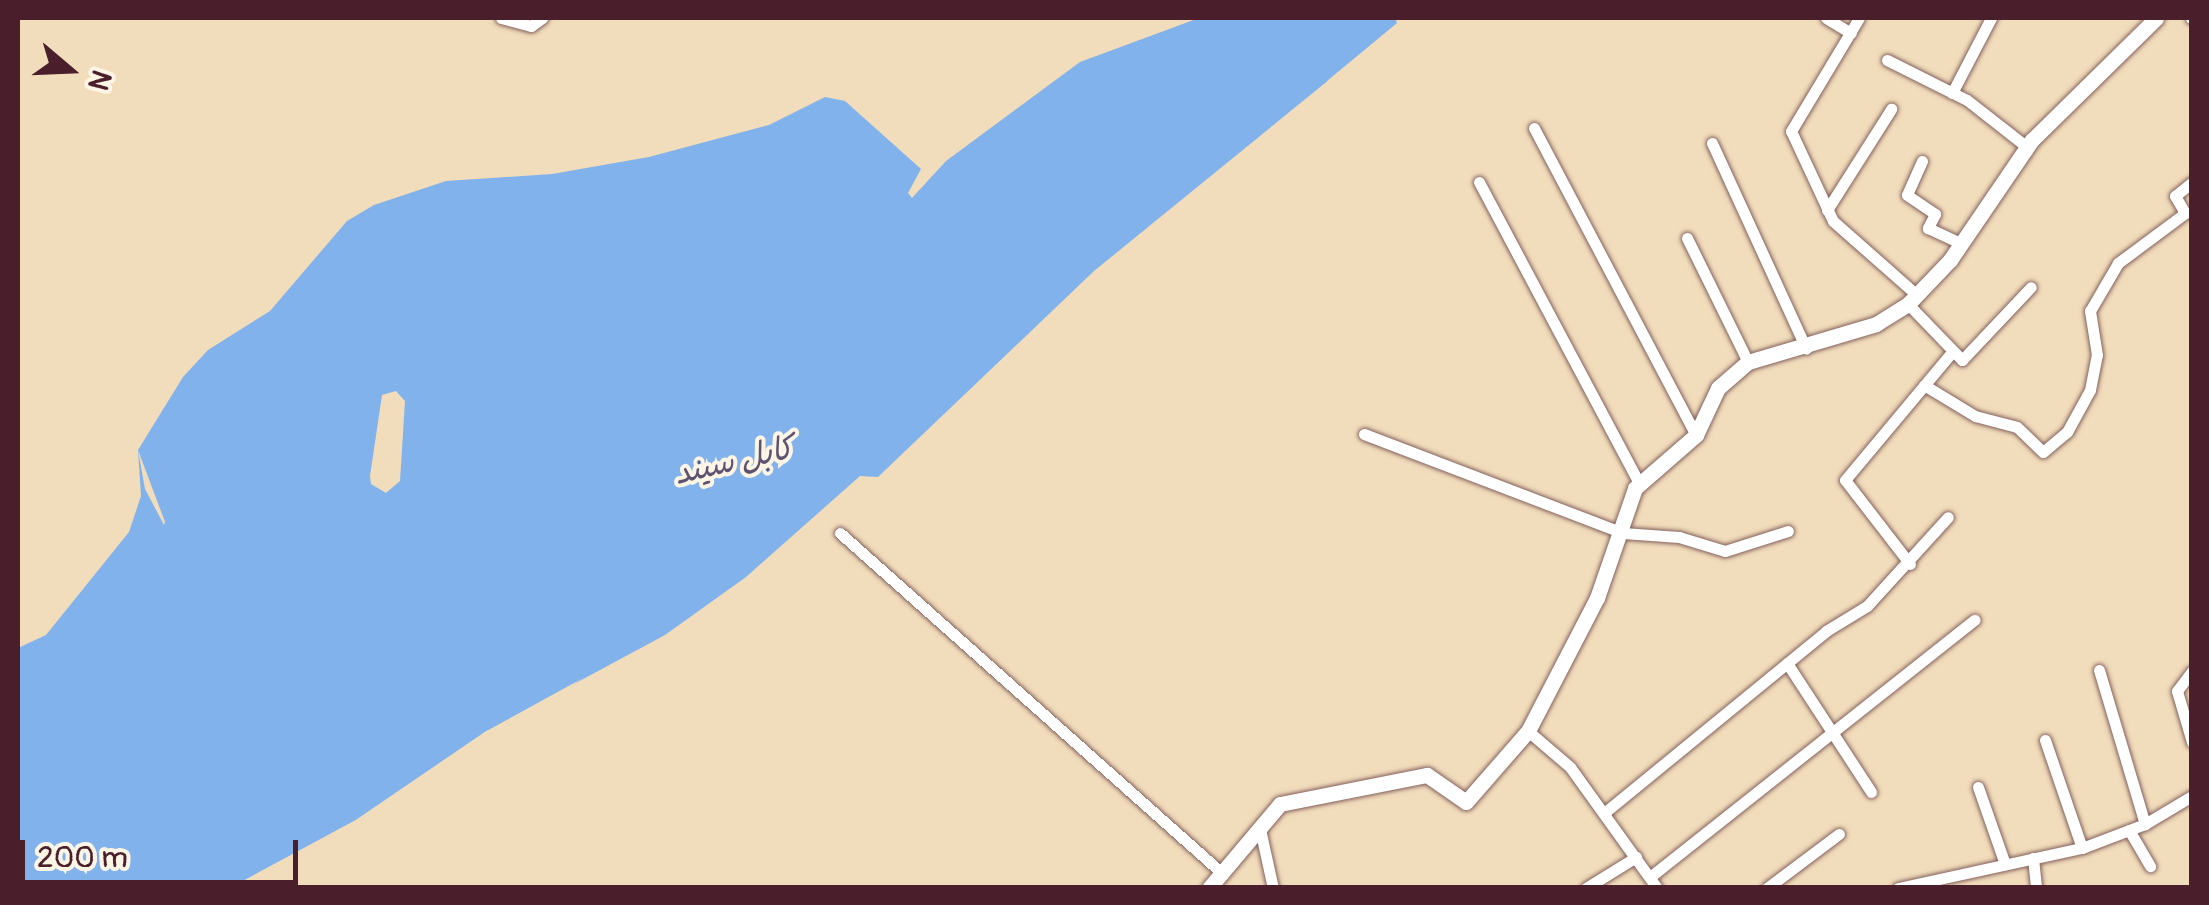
<!DOCTYPE html>
<meta charset="utf-8">
<style>
body{margin:0}
#map{position:relative;width:2209px;height:905px;overflow:hidden;background:#f1dcbb;font-family:Pangolin,"Playpen Sans Arabic",sans-serif}
div>[style]{position:absolute}
.water>*{inset:0;background:#81b2ec}
.pier>*{inset:0;background:#f1dcbb}
.roads{filter:drop-shadow(0 0 2px #84615d) drop-shadow(0 0 2px #84615d)}
.street>*{height:11px;margin:-5.5px;padding:0 5.5px;transform-origin:5.5px;border-radius:5.5px;background:#fff}
.secondary>*{height:15px;margin:-7.5px;padding:0 7.5px;transform-origin:7.5px;border-radius:7.5px;background:#fff}
span{translate:-50% -50%;white-space:nowrap;text-align:center;line-height:1.15;-webkit-text-stroke:8px #fcf5e5;paint-order:stroke}
.water-label{font-size:32px;color:#5d526f;font-style:italic}
.frame{position:absolute;inset:0;border:20px solid #4a1f2b;pointer-events:none}
.north{position:absolute;left:20px;top:20px;width:100px;height:100px;-webkit-text-stroke:8px #fcf5e5;paint-order:stroke;rotate:109deg;font-size:28px;font-weight:700;line-height:40px;text-align:center;color:#4a1f2b}
.north::after{content:'';display:block;margin:auto;width:35px;height:45px;background:#4a1f2b;clip-path:polygon(50% 0,100% 100%,50% 72%,0 100%)}
.scale{position:absolute;left:20px;top:840px;width:278px;height:45px;box-sizing:border-box;border:5px solid #4a1f2b;border-top:0;padding-left:12px;font-size:30px;line-height:35px;white-space:nowrap;color:#4a1f2b;-webkit-text-stroke:8px #fcf5e5;paint-order:stroke}
</style>
<div id="map">
<div class="water">
<i style="clip-path:polygon(evenodd,1199px 18px,1405px 18px,1094px 271px,878px 477px,860px 476px,746px 577px,665px 635px,485px 732px,356px 820px,232px 887px,18px 887px,18px 648px,46px 635px,129px 532px,141px 496px,138px 450px,183px 377px,208px 350px,270px 311px,347px 221px,374px 205px,446px 181px,552px 174px,649px 157px,769px 125px,825px 97px,845px 101px,921px 169px,908px 193px,912px 198px,946px 161px,1080px 62px,1199px 18px,396px 391px,405px 401px,400px 481px,386px 493px,371px 484px,370px 476px,382px 395px,396px 391px)"></i>
</div>
<div class="pier">
<i style="clip-path:polygon(1395px 18px,1410px 18px,1330px 85px,1327px 81px,1397px 23px)"></i>
<i style="clip-path:polygon(138px 450px,165px 522px,164px 525px,145px 489px)"></i>
<i style="clip-path:polygon(583px 678px,359px 824px,232px 887px,356px 820px,485px 732px)"></i>
</div>
<div class="roads">
<div class="street">
<i style="left:501px;top:18px;width:31px;rotate:15deg"></i>
<i style="left:531px;top:26px;width:14px;rotate:-36deg"></i>
<i style="left:1826px;top:18px;width:29px;rotate:31deg"></i>
<i style="left:1859px;top:18px;width:132px;rotate:121deg"></i>
<i style="left:1791px;top:131px;width:99px;rotate:65deg"></i>
<i style="left:1833px;top:221px;width:112px;rotate:41.4deg"></i>
<i style="left:2191px;top:18px;width:1px"></i>
<i style="left:1887px;top:60px;width:89px;rotate:26.6deg"></i>
<i style="left:1967px;top:100px;width:76px;rotate:38.1deg"></i>
<i style="left:1952px;top:93px;width:85px;rotate:-62.5deg"></i>
<i style="left:1534px;top:128px;width:347px;rotate:62.2deg"></i>
<i style="left:1712px;top:143px;width:226px;rotate:65.4deg"></i>
<i style="left:1922px;top:161px;width:37px;rotate:114deg"></i>
<i style="left:1907px;top:195px;width:34px;rotate:34deg"></i>
<i style="left:1935px;top:214px;width:16px;rotate:117deg"></i>
<i style="left:1928px;top:228px;width:35px;rotate:25deg"></i>
<i style="left:1479px;top:182px;width:341px;rotate:62deg"></i>
<i style="left:1827px;top:210px;width:120px;rotate:-57.6deg"></i>
<i style="left:1687px;top:238px;width:138px;rotate:63.8deg"></i>
<i style="left:1908px;top:304px;width:78px;rotate:46deg"></i>
<i style="left:1962px;top:360px;width:100px;rotate:-46.6deg"></i>
<i style="left:1924px;top:385px;width:60px;rotate:31.3deg"></i>
<i style="left:1975px;top:416px;width:43px;rotate:14.7deg"></i>
<i style="left:2017px;top:427px;width:36px;rotate:44deg"></i>
<i style="left:2043px;top:452px;width:31px;rotate:-40deg"></i>
<i style="left:2067px;top:432px;width:48px;rotate:-61.3deg"></i>
<i style="left:2090px;top:390px;width:36px;rotate:-79deg"></i>
<i style="left:2097px;top:355px;width:45px;rotate:-99deg"></i>
<i style="left:2090px;top:311px;width:56px;rotate:-59.7deg"></i>
<i style="left:2118px;top:263px;width:84px;rotate:-36.7deg"></i>
<i style="left:2185px;top:213px;width:20px;rotate:-120deg"></i>
<i style="left:2175px;top:196px;width:22px;rotate:-39deg"></i>
<i style="left:1364px;top:434px;width:277px;rotate:20.9deg"></i>
<i style="left:1623px;top:533px;width:56px;rotate:4.1deg"></i>
<i style="left:1679px;top:537px;width:48px;rotate:16.9deg"></i>
<i style="left:1725px;top:551px;width:66px;rotate:-17.6deg"></i>
<i style="left:840px;top:533px;width:513px;rotate:41.68deg"></i>
<i style="left:1910px;top:564px;width:106px;rotate:-127.7deg"></i>
<i style="left:1845px;top:480px;width:168px;rotate:-50.1deg"></i>
<i style="left:1787px;top:663px;width:154px;rotate:56.9deg"></i>
<i style="left:2099px;top:670px;width:161px;rotate:73.4deg"></i>
<i style="left:2192px;top:671px;width:25px;rotate:127deg"></i>
<i style="left:2177px;top:691px;width:53px;rotate:73.6deg"></i>
<i style="left:1528px;top:731px;width:55px;rotate:40.6deg"></i>
<i style="left:1570px;top:767px;width:149px;rotate:54.3deg"></i>
<i style="left:2045px;top:740px;width:114px;rotate:71.1deg"></i>
<i style="left:1978px;top:787px;width:82px;rotate:70.7deg"></i>
<i style="left:1604px;top:813px;width:287px;rotate:-39.3deg"></i>
<i style="left:1826px;top:631px;width:48px;rotate:-31.4deg"></i>
<i style="left:1867px;top:606px;width:120px;rotate:-47.7deg"></i>
<i style="left:1260px;top:829px;width:60px;rotate:77.6deg"></i>
<i style="left:2129px;top:830px;width:42px;rotate:59.7deg"></i>
<i style="left:2033px;top:858px;width:30px;rotate:84deg"></i>
<i style="left:1650px;top:877px;width:414px;rotate:-38.4deg"></i>
<i style="left:1586px;top:888px;width:59px;rotate:-31.8deg"></i>
<i style="left:1767px;top:888px;width:90px;rotate:-36.9deg"></i>
<i style="left:1898px;top:888px;width:188px;rotate:-12.3deg"></i>
<i style="left:2082px;top:848px;width:67px;rotate:-20.9deg"></i>
<i style="left:2145px;top:824px;width:55px;rotate:-30.8deg"></i>
</div>
<div class="secondary">
<i style="left:1209px;top:888px;width:110px;rotate:-49.8deg"></i>
<i style="left:1280px;top:804px;width:150px;rotate:-11.2deg"></i>
<i style="left:1427px;top:775px;width:47px;rotate:34.7deg"></i>
<i style="left:1466px;top:802px;width:94px;rotate:-48.9deg"></i>
<i style="left:1528px;top:731px;width:150px;rotate:-62.6deg"></i>
<i style="left:1597px;top:598px;width:116px;rotate:-70.9deg"></i>
<i style="left:1635px;top:488px;width:81px;rotate:-41deg"></i>
<i style="left:1696px;top:435px;width:52px;rotate:-64.9deg"></i>
<i style="left:1718px;top:388px;width:40px;rotate:-41deg"></i>
<i style="left:1748px;top:362px;width:134px;rotate:-16.5deg"></i>
<i style="left:1876px;top:324px;width:38px;rotate:-32deg"></i>
<i style="left:1908px;top:304px;width:61px;rotate:-46.3deg"></i>
<i style="left:1950px;top:260px;width:145px;rotate:-55.7deg"></i>
<i style="left:2032px;top:140px;width:174px;rotate:-44.5deg"></i>
</div>
</div>
<div class="water-label">
<span style="left:734px;top:461px;rotate:-13deg">کابل سيند</span>
</div>
<div class="frame"></div>
<div class="north">N</div>
<div class="scale">200 m</div>
</div>
